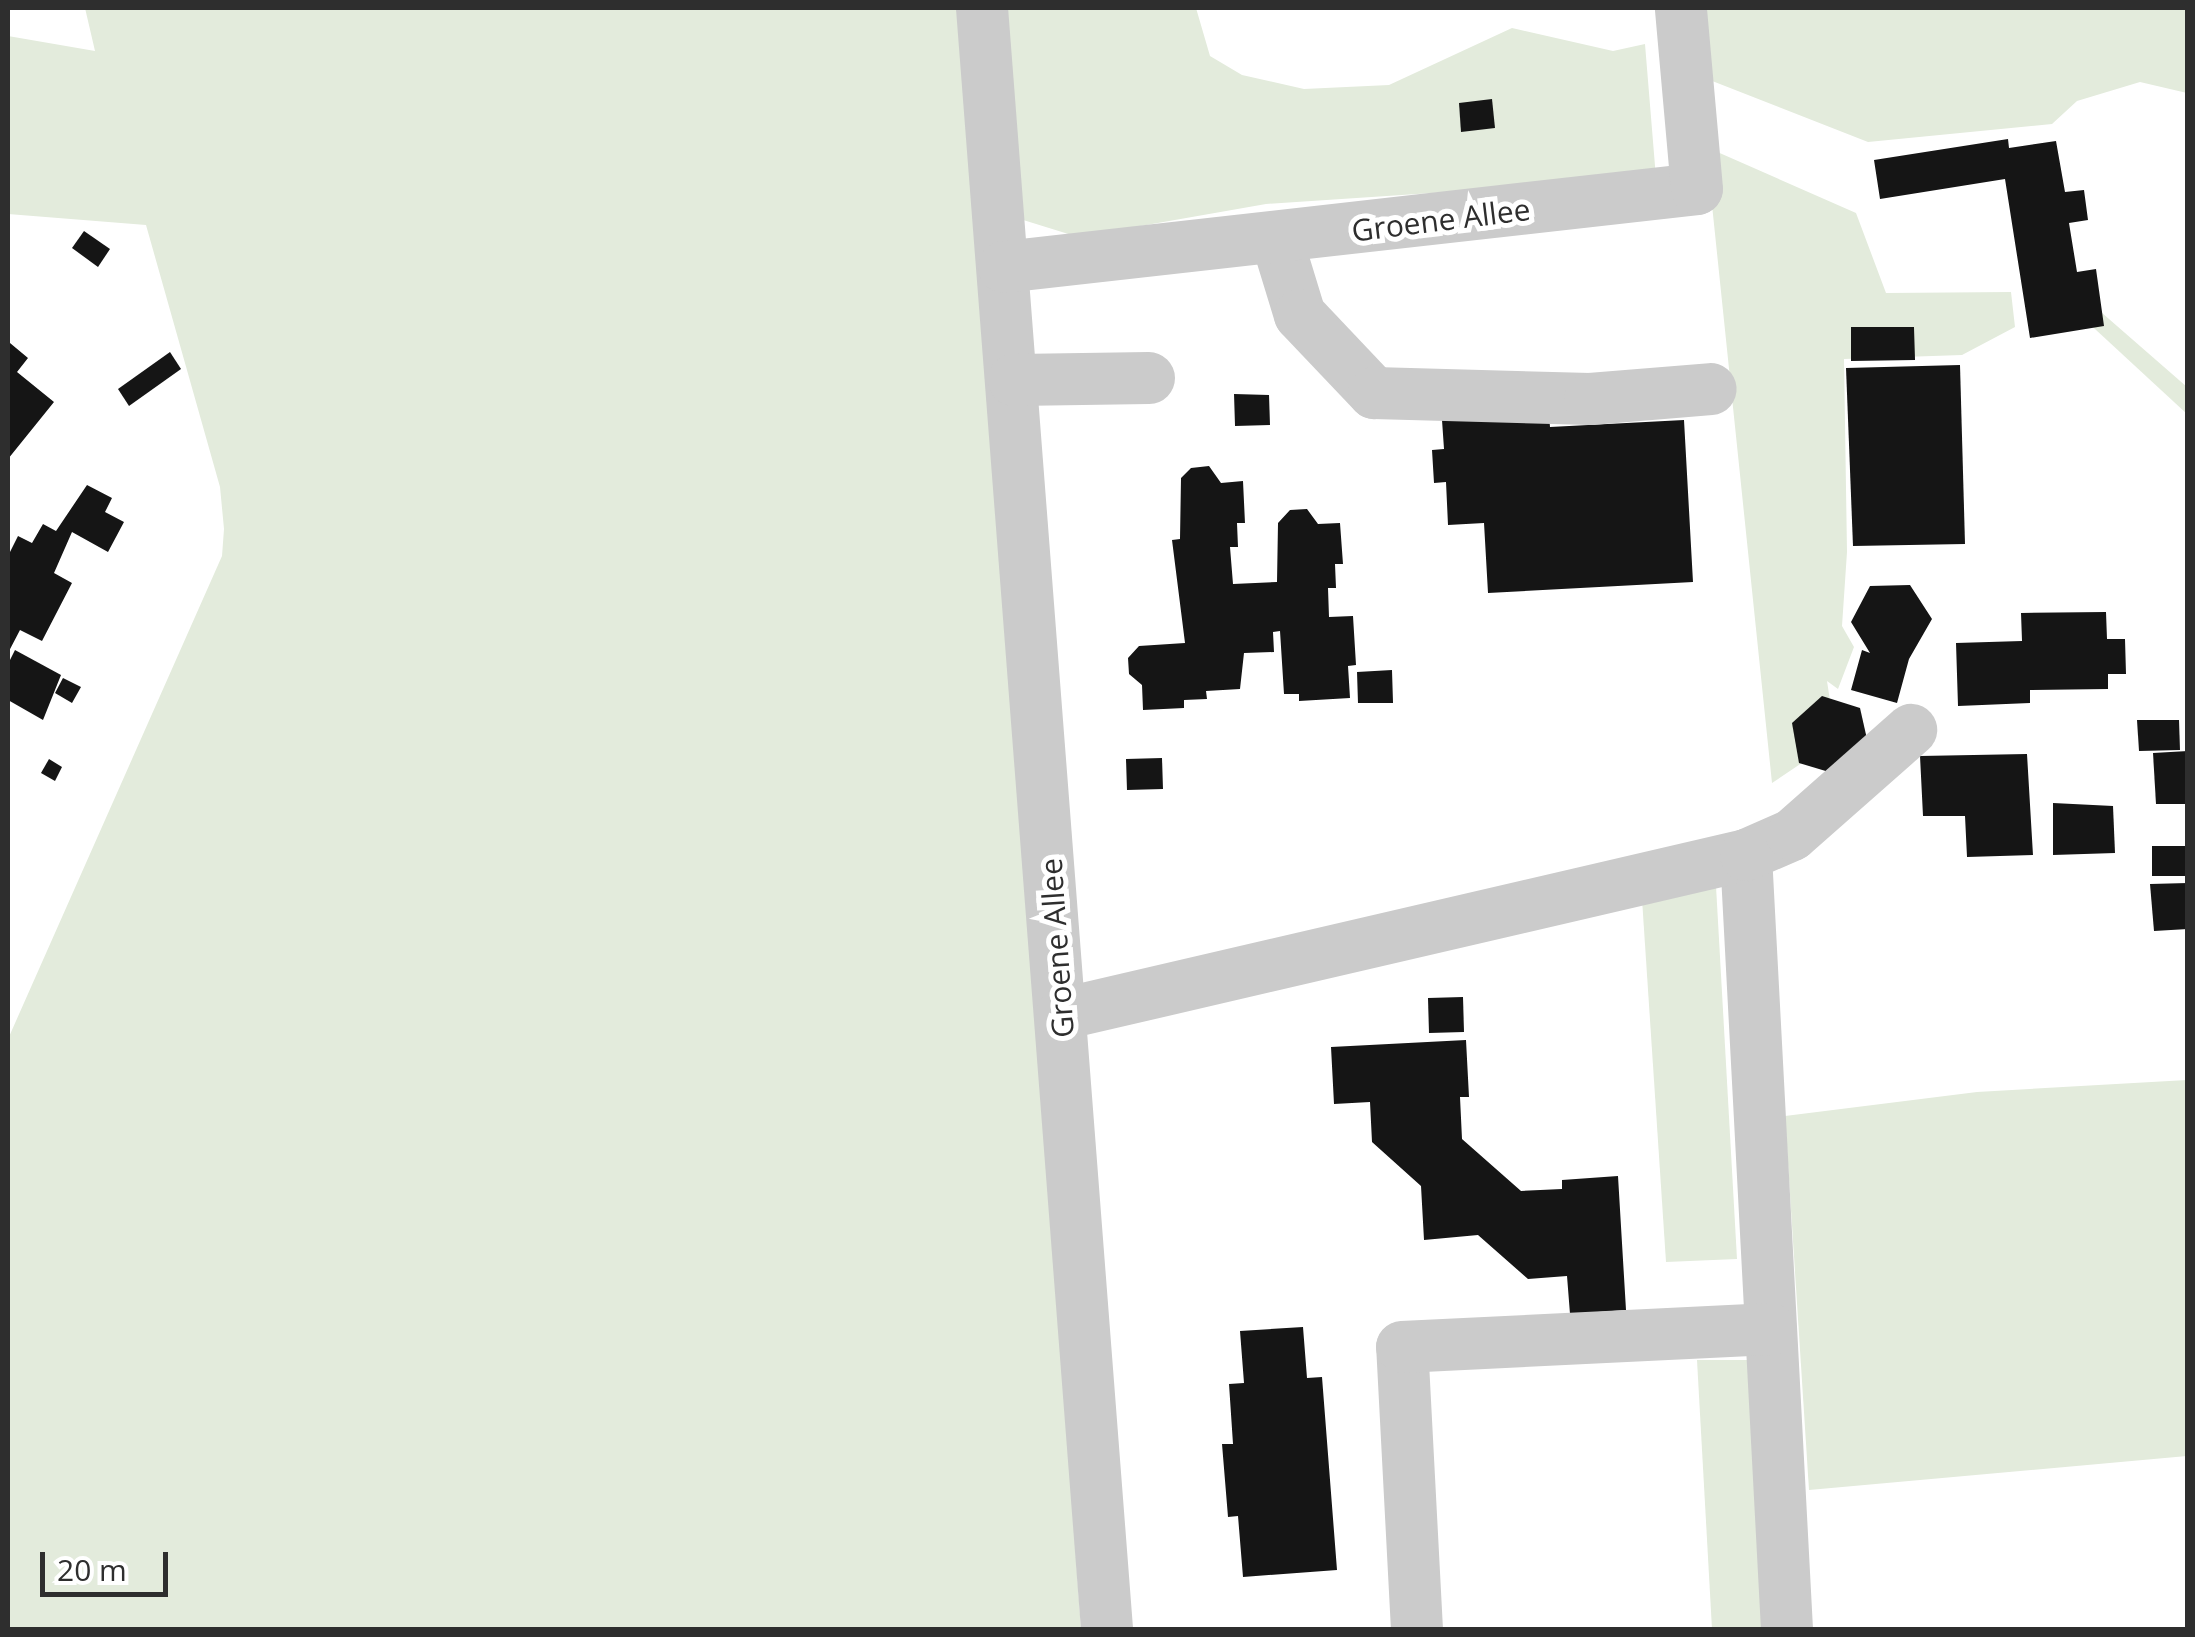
<!DOCTYPE html>
<style>
body{margin:0}
#map{position:relative;width:2195px;height:1637px;overflow:hidden;background:#fff;font-family:"Open Sans",sans-serif}
div>[style]{position:absolute}
.green>*{inset:0;background:#e3ebdc}
.building>*{inset:0;background:#151515}
.minor>*{height:52px;margin:-26px;padding:0 26px;transform-origin:26px;border-radius:26px;background:#cbcbcb}
span{translate:-50% -50%;white-space:nowrap;text-align:center;line-height:1.15;-webkit-text-stroke:10px #fff;paint-order:stroke}
.street-label{font-size:30px;color:#2e2e2e}
.frame{position:absolute;inset:0;border:10px solid #2e2e2e;pointer-events:none}
.scale{position:absolute;left:40px;top:1552px;width:128px;height:45px;box-sizing:border-box;border:5px solid #2e2e2e;border-top:0;padding-left:12px;font-size:30px;line-height:35px;white-space:nowrap;color:#2e2e2e;-webkit-text-stroke:8px #fff;paint-order:stroke}
</style>
<div id="map">
<div class="green">
<i style="clip-path:polygon(85px 8px,967px 8px,1081px 1629px,8px 1629px,8px 1039px,222px 556px,224px 529px,220px 487px,146px 225px,8px 214px,8px 36px,95px 51px)"></i>
<i style="clip-path:polygon(992px 8px,1196px 8px,1210px 56px,1242px 75px,1304px 89px,1389px 85px,1512px 28px,1613px 51px,1645px 44px,1656px 178px,1266px 204px,1078px 237px,1004px 214px)"></i>
<i style="clip-path:polygon(1697px 8px,2187px 8px,2187px 93px,2140px 82px,2077px 101px,2052px 124px,1868px 142px,1702px 77px)"></i>
<i style="clip-path:polygon(1706px 147px,1856px 213px,1886px 293px,2011px 292px,2015px 327px,1962px 355px,1844px 359px,1847px 552px,1842px 626px,1854px 647px,1838px 689px,1827px 681px,1836px 740px,1772px 783px)"></i>
<i style="clip-path:polygon(2078px 292px,2187px 387px,2187px 414px,2082px 317px)"></i>
<i style="clip-path:polygon(1716px 886px,1737px 1259px,1666px 1262px,1642px 899px)"></i>
<i style="clip-path:polygon(2187px 1080px,2187px 1456px,1809px 1490px,1785px 1116px,1977px 1092px)"></i>
<i style="clip-path:polygon(1697px 1360px,1765px 1360px,1775px 1629px,1712px 1629px)"></i>
</div>
<div class="building">
<i style="clip-path:polygon(1492px 99px,1495px 128px,1461px 132px,1459px 103px)"></i>
<i style="clip-path:polygon(2008px 139px,2009px 148px,2056px 141px,2065px 192px,2084px 190px,2088px 220px,2069px 223px,2077px 272px,2096px 269px,2104px 326px,2030px 338px,2005px 179px,1880px 199px,1874px 160px)"></i>
<i style="clip-path:polygon(84px 231px,110px 249px,98px 267px,72px 248px)"></i>
<i style="clip-path:polygon(1851px 327px,1914px 327px,1915px 360px,1851px 361px)"></i>
<i style="clip-path:polygon(10px 343px,28px 358px,17px 372px,54px 402px,8px 459px)"></i>
<i style="clip-path:polygon(170px 352px,181px 369px,129px 406px,118px 389px)"></i>
<i style="clip-path:polygon(1960px 365px,1965px 544px,1853px 546px,1846px 368px)"></i>
<i style="clip-path:polygon(1234px 394px,1269px 395px,1270px 425px,1235px 426px)"></i>
<i style="clip-path:polygon(1549px 415px,1550px 427px,1684px 420px,1693px 582px,1488px 593px,1484px 523px,1448px 525px,1446px 482px,1434px 483px,1432px 450px,1444px 449px,1442px 420px)"></i>
<i style="clip-path:polygon(1209px 466px,1221px 483px,1243px 481px,1245px 523px,1237px 523px,1238px 547px,1230px 547px,1233px 584px,1277px 582px,1278px 523px,1290px 510px,1307px 509px,1318px 524px,1340px 523px,1343px 564px,1335px 564px,1336px 588px,1328px 588px,1329px 617px,1353px 616px,1356px 665px,1348px 666px,1350px 698px,1299px 701px,1299px 694px,1284px 694px,1280px 631px,1273px 632px,1274px 652px,1244px 653px,1240px 689px,1206px 691px,1207px 699px,1184px 700px,1184px 708px,1143px 710px,1142px 685px,1129px 674px,1128px 658px,1139px 646px,1185px 643px,1172px 540px,1180px 539px,1181px 478px,1191px 468px)"></i>
<i style="clip-path:polygon(87px 485px,112px 498px,105px 512px,124px 522px,108px 552px,72px 532px,54px 573px,72px 583px,42px 641px,20px 630px,8px 653px,8px 556px,18px 536px,32px 543px,43px 524px,56px 531px)"></i>
<i style="clip-path:polygon(1910px 585px,1932px 619px,1909px 659px,1897px 703px,1851px 690px,1862px 650px,1870px 653px,1851px 622px,1870px 586px)"></i>
<i style="clip-path:polygon(2106px 612px,2107px 639px,2125px 639px,2126px 674px,2108px 674px,2108px 689px,2030px 690px,2030px 703px,1958px 706px,1956px 643px,2022px 641px,2021px 613px)"></i>
<i style="clip-path:polygon(15px 650px,61px 675px,43px 720px,8px 700px,8px 664px)"></i>
<i style="clip-path:polygon(1392px 670px,1393px 703px,1358px 703px,1357px 672px)"></i>
<i style="clip-path:polygon(63px 678px,81px 687px,72px 703px,55px 693px)"></i>
<i style="clip-path:polygon(1822px 696px,1860px 708px,1869px 748px,1839px 775px,1799px 763px,1792px 723px)"></i>
<i style="clip-path:polygon(2137px 720px,2179px 720px,2180px 750px,2139px 751px)"></i>
<i style="clip-path:polygon(2188px 751px,2188px 804px,2156px 804px,2153px 753px)"></i>
<i style="clip-path:polygon(2027px 754px,2033px 855px,1967px 857px,1965px 816px,1923px 816px,1920px 756px)"></i>
<i style="clip-path:polygon(1162px 758px,1163px 789px,1127px 790px,1126px 759px)"></i>
<i style="clip-path:polygon(49px 759px,62px 767px,55px 781px,41px 773px)"></i>
<i style="clip-path:polygon(2053px 803px,2113px 806px,2115px 853px,2053px 855px)"></i>
<i style="clip-path:polygon(2152px 846px,2188px 846px,2188px 876px,2152px 876px)"></i>
<i style="clip-path:polygon(2188px 883px,2188px 929px,2154px 931px,2150px 884px)"></i>
<i style="clip-path:polygon(1463px 997px,1464px 1032px,1429px 1033px,1428px 998px)"></i>
<i style="clip-path:polygon(1466px 1040px,1469px 1097px,1460px 1097px,1462px 1139px,1521px 1191px,1562px 1189px,1562px 1180px,1618px 1176px,1626px 1310px,1570px 1314px,1567px 1276px,1528px 1279px,1478px 1235px,1424px 1240px,1421px 1186px,1372px 1142px,1370px 1102px,1334px 1104px,1331px 1047px)"></i>
<i style="clip-path:polygon(1303px 1327px,1307px 1378px,1322px 1377px,1337px 1570px,1243px 1577px,1238px 1516px,1228px 1517px,1222px 1444px,1233px 1444px,1229px 1384px,1244px 1383px,1240px 1331px)"></i>
</div>
<div class="minor">
<i style="left:982px;top:8px;width:1627px;rotate:85.59deg"></i>
<i style="left:1277px;top:240px;width:78px;rotate:73deg"></i>
<i style="left:1300px;top:315px;width:108px;rotate:46.5deg"></i>
<i style="left:1374px;top:393px;width:216px;rotate:1.6deg"></i>
<i style="left:1590px;top:399px;width:121px;rotate:-4.7deg"></i>
<i style="left:1004px;top:267px;width:697px;rotate:-6.42deg"></i>
<i style="left:1697px;top:189px;width:182px;rotate:-95.1deg"></i>
<i style="left:1014px;top:380px;width:135px;rotate:-0.8deg"></i>
<i style="left:1746px;top:855px;width:776px;rotate:86.97deg"></i>
<i style="left:1062px;top:1014px;width:702px;rotate:-13.09deg"></i>
<i style="left:1746px;top:855px;width:50px;rotate:-23.5deg"></i>
<i style="left:1792px;top:835px;width:159px;rotate:-41.4deg"></i>
<i style="left:1417px;top:1630px;width:283px;rotate:-93deg"></i>
<i style="left:1402px;top:1347px;width:369px;rotate:-2.8deg"></i>
</div>
<div class="street-label">
<span style="left:1441px;top:220px;rotate:-7deg">Groene Allee</span>
<span style="left:1057px;top:948px;rotate:-94deg">Groene Allee</span>
</div>
<div class="frame"></div>
<div class="scale">20 m</div>
</div>
